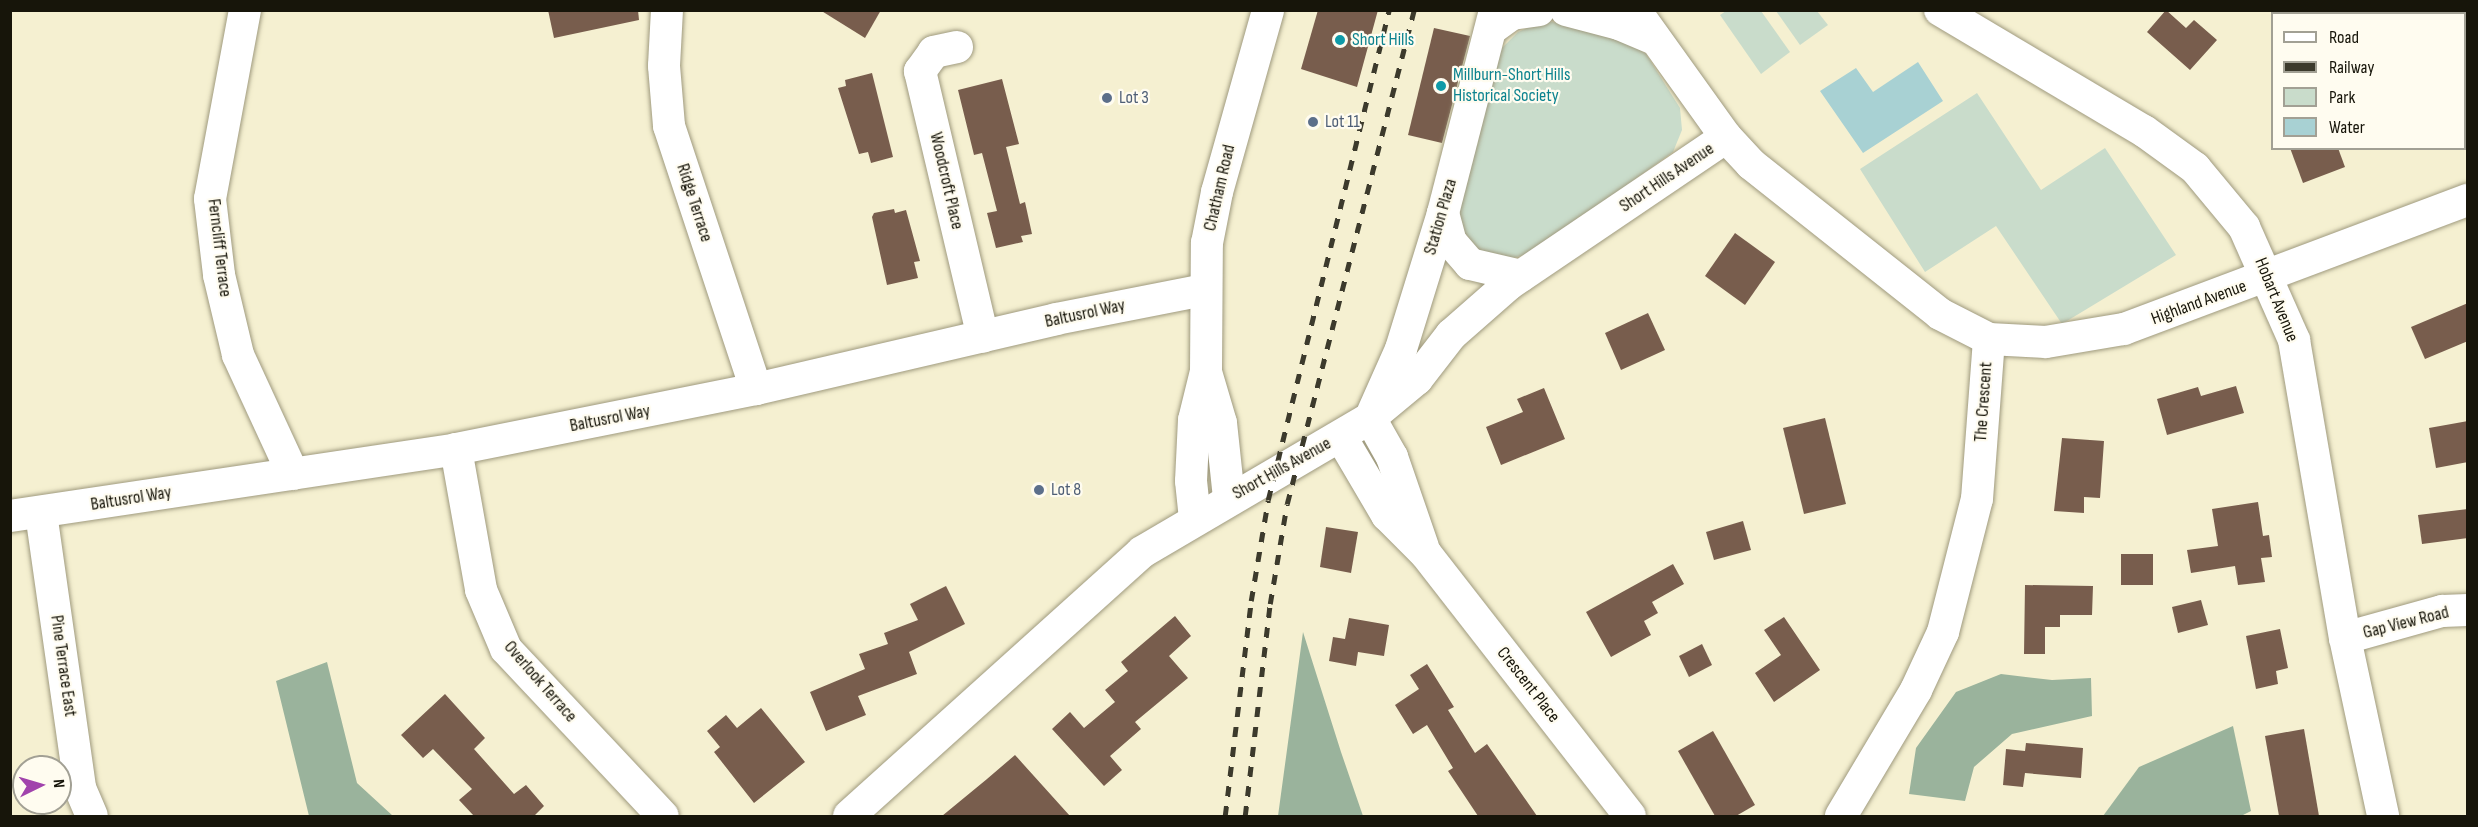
<!DOCTYPE html>
<style>
body{margin:0}
#map{position:relative;width:2478px;height:827px;overflow:hidden;background:#f5f0d1;font-family:"Sofia Sans Condensed",sans-serif}
div>[style]{position:absolute}
.green>*{inset:0;background:#c9dccb}
.forest>*{inset:0;background:#9ab39c}
.water>*{inset:0;background:#a8d1d3}
.building>*{inset:0;background:#785d4d}
.roads{filter:drop-shadow(0 0 2px #9f9a7e) drop-shadow(0 0 2px #9f9a7e)}
.minor>*{height:32px;margin:-16px;padding:0 16px;transform-origin:16px;border-radius:16px;background:#fff}
.rail>*{height:4.5px;margin-top:-2.25px;transform-origin:0;background:repeating-linear-gradient(90deg,#3c3a2c 0 10px,transparent 0 20px)}
.dots>*{width:16px;height:16px;translate:-50% -50%;box-sizing:border-box;border:3px solid #fffcf0;border-radius:50%}
span{translate:-50% -50%;white-space:nowrap;text-align:center;line-height:1.15;-webkit-text-stroke:4.5px #fffcf0;paint-order:stroke}
.culture-label{font-size:18px;color:#0d838f}
.left{translate:0 -50%;text-align:left}
.service-label{font-size:18px;color:#4e5e75}
.street-label{font-size:18px;color:#17150a}
.frame{position:absolute;inset:0;border:12px solid #17150a;pointer-events:none}
.legend{position:absolute;left:2271px;top:12px;width:195px;height:138px;box-sizing:border-box;background:#fffcf0;border:2px solid #a2a094;margin:0;padding:8px 10px;list-style:none;font-size:18px;color:#17150a}
.legend li{display:flex;align-items:center;gap:12px;height:30px}
.legend b{width:30px;border:2px solid #a2a094}
.north{position:absolute;left:12px;top:755px;width:60px;height:60px;box-sizing:border-box;background:#fffcf0;border:2px solid #a2a094;border-radius:50%;rotate:85deg;font-size:16px;font-weight:700;line-height:24px;text-align:center;color:#17150a}
.north::after{content:'';display:block;margin:auto;width:21px;height:27px;background:#a143ac;clip-path:polygon(50% 0,100% 100%,50% 72%,0 100%)}
</style>
<div id="map">
<div class="green">
<i style="clip-path:polygon(1726px 11px,1761px 11px,1790px 52px,1761px 74px,1720px 15px)"></i>
<i style="clip-path:polygon(1776px 11px,1817px 11px,1828px 25px,1800px 45px)"></i>
<i style="clip-path:polygon(1543px 21px,1570px 24px,1626px 41px,1646px 54px,1680px 108px,1682px 130px,1673px 152px,1534px 252px,1506px 260px,1480px 251px,1465px 234px,1459px 217px,1461px 199px,1499px 51px,1518px 32px)"></i>
<i style="clip-path:polygon(1977px 93px,2041px 190px,2105px 148px,2176px 255px,2062px 324px,1996px 226px,1925px 272px,1860px 169px)"></i>
</div>
<div class="forest">
<i style="clip-path:polygon(1303px 632px,1341px 752px,1363px 816px,1278px 816px)"></i>
<i style="clip-path:polygon(327px 662px,357px 783px,393px 816px,309px 816px,276px 681px)"></i>
<i style="clip-path:polygon(2001px 674px,2052px 680px,2091px 678px,2092px 716px,2012px 734px,1974px 767px,1965px 801px,1909px 794px,1916px 748px,1956px 692px)"></i>
<i style="clip-path:polygon(2233px 726px,2251px 811px,2241px 816px,2103px 816px,2139px 767px)"></i>
</div>
<div class="water">
<i style="clip-path:polygon(1918px 62px,1943px 101px,1863px 153px,1820px 91px,1856px 68px,1873px 92px)"></i>
</div>
<div class="building">
<i style="clip-path:polygon(548px 10px,638px 10px,639px 20px,554px 38px)"></i>
<i style="clip-path:polygon(820px 10px,881px 10px,865px 38px)"></i>
<i style="clip-path:polygon(1318px 10px,1378px 10px,1357px 87px,1301px 69px)"></i>
<i style="clip-path:polygon(2166px 10px,2186px 28px,2194px 20px,2217px 40px,2190px 70px,2147px 32px)"></i>
<i style="clip-path:polygon(1434px 28px,1470px 36px,1442px 143px,1408px 135px)"></i>
<i style="clip-path:polygon(872px 73px,893px 157px,871px 163px,868px 152px,859px 154px,838px 88px,846px 86px,845px 80px)"></i>
<i style="clip-path:polygon(1002px 79px,1019px 144px,1006px 147px,1020px 204px,1025px 202px,1032px 234px,1021px 236px,1023px 242px,996px 248px,987px 213px,997px 211px,982px 153px,974px 155px,958px 90px)"></i>
<i style="clip-path:polygon(2290px 148px,2338px 148px,2345px 167px,2303px 183px)"></i>
<i style="clip-path:polygon(894px 209px,895px 213px,906px 210px,920px 261px,914px 262px,918px 278px,887px 285px,872px 217px,874px 213px)"></i>
<i style="clip-path:polygon(1735px 233px,1775px 262px,1745px 305px,1705px 276px)"></i>
<i style="clip-path:polygon(2468px 303px,2468px 341px,2425px 359px,2411px 327px)"></i>
<i style="clip-path:polygon(1648px 313px,1665px 350px,1621px 370px,1605px 333px)"></i>
<i style="clip-path:polygon(2236px 386px,2244px 413px,2167px 435px,2157px 399px,2198px 387px,2201px 396px)"></i>
<i style="clip-path:polygon(1544px 388px,1565px 439px,1501px 465px,1486px 427px,1523px 412px,1517px 399px)"></i>
<i style="clip-path:polygon(1825px 418px,1846px 504px,1804px 514px,1783px 428px)"></i>
<i style="clip-path:polygon(2468px 421px,2468px 462px,2436px 468px,2429px 428px)"></i>
<i style="clip-path:polygon(2062px 438px,2104px 441px,2100px 498px,2084px 497px,2084px 513px,2054px 511px)"></i>
<i style="clip-path:polygon(2258px 502px,2263px 536px,2269px 535px,2272px 557px,2261px 558px,2265px 582px,2238px 585px,2235px 566px,2191px 573px,2187px 550px,2218px 546px,2212px 509px)"></i>
<i style="clip-path:polygon(2468px 509px,2468px 538px,2422px 544px,2418px 515px)"></i>
<i style="clip-path:polygon(1743px 521px,1751px 550px,1714px 560px,1706px 532px)"></i>
<i style="clip-path:polygon(1326px 527px,1358px 532px,1351px 573px,1320px 567px)"></i>
<i style="clip-path:polygon(2121px 554px,2153px 554px,2153px 585px,2121px 585px)"></i>
<i style="clip-path:polygon(1673px 564px,1684px 584px,1652px 602px,1658px 613px,1644px 621px,1651px 635px,1611px 657px,1586px 612px)"></i>
<i style="clip-path:polygon(2025px 585px,2093px 586px,2092px 615px,2060px 615px,2060px 627px,2045px 627px,2045px 654px,2024px 654px)"></i>
<i style="clip-path:polygon(946px 586px,965px 624px,909px 652px,917px 674px,858px 696px,866px 715px,826px 731px,810px 692px,865px 669px,859px 654px,888px 644px,884px 633px,918px 620px,910px 604px)"></i>
<i style="clip-path:polygon(2201px 600px,2208px 625px,2178px 633px,2172px 607px)"></i>
<i style="clip-path:polygon(1175px 616px,1191px 636px,1169px 656px,1188px 678px,1135px 722px,1141px 729px,1110px 756px,1122px 770px,1104px 786px,1052px 729px,1070px 712px,1084px 728px,1115px 702px,1105px 690px,1128px 671px,1121px 662px)"></i>
<i style="clip-path:polygon(1784px 617px,1820px 670px,1774px 702px,1755px 673px,1781px 655px,1764px 630px)"></i>
<i style="clip-path:polygon(1349px 618px,1389px 625px,1384px 656px,1358px 652px,1356px 666px,1329px 661px,1333px 637px,1345px 639px)"></i>
<i style="clip-path:polygon(2280px 629px,2288px 668px,2276px 671px,2278px 684px,2256px 689px,2246px 636px)"></i>
<i style="clip-path:polygon(1702px 644px,1712px 665px,1689px 677px,1679px 656px)"></i>
<i style="clip-path:polygon(1427px 664px,1454px 707px,1448px 710px,1475px 753px,1487px 744px,1537px 816px,1478px 816px,1448px 771px,1453px 768px,1427px 725px,1413px 734px,1395px 705px,1419px 689px,1410px 675px)"></i>
<i style="clip-path:polygon(445px 694px,485px 738px,474px 749px,514px 794px,526px 785px,544px 806px,534px 816px,474px 816px,459px 800px,472px 789px,433px 749px,423px 758px,401px 735px)"></i>
<i style="clip-path:polygon(761px 708px,805px 762px,754px 803px,714px 752px,720px 747px,707px 731px,726px 715px,737px 728px)"></i>
<i style="clip-path:polygon(2304px 729px,2319px 816px,2279px 816px,2265px 736px)"></i>
<i style="clip-path:polygon(1713px 731px,1755px 805px,1736px 816px,1715px 816px,1678px 751px)"></i>
<i style="clip-path:polygon(2026px 743px,2083px 748px,2081px 778px,2025px 773px,2023px 787px,2003px 785px,2006px 749px,2025px 751px)"></i>
<i style="clip-path:polygon(1015px 755px,1070px 816px,942px 816px,987px 779px)"></i>
</div>
<div class="roads">
<div class="minor">
<i style="left:245px;top:10px;width:192px;rotate:100.5deg"></i>
<i style="left:210px;top:199px;width:77px;rotate:83.2deg"></i>
<i style="left:219px;top:275px;width:82px;rotate:76.6deg"></i>
<i style="left:238px;top:355px;width:131px;rotate:65.2deg"></i>
<i style="left:667px;top:10px;width:56px;rotate:93.1deg"></i>
<i style="left:664px;top:66px;width:60px;rotate:85.2deg"></i>
<i style="left:669px;top:126px;width:277px;rotate:71.7deg"></i>
<i style="left:1566px;top:10px;width:55px;rotate:14.8deg"></i>
<i style="left:1619px;top:24px;width:38px;rotate:23deg"></i>
<i style="left:1635px;top:10px;width:156px;rotate:54.4deg"></i>
<i style="left:1726px;top:137px;width:37px;rotate:47deg"></i>
<i style="left:1751px;top:164px;width:241px;rotate:38.4deg"></i>
<i style="left:1940px;top:314px;width:55px;rotate:27deg"></i>
<i style="left:1989px;top:339px;width:57px;rotate:3deg"></i>
<i style="left:2046px;top:342px;width:79px;rotate:-9.5deg"></i>
<i style="left:2124px;top:329px;width:367px;rotate:-20.6deg"></i>
<i style="left:1940px;top:10px;width:237px;rotate:30.7deg"></i>
<i style="left:2144px;top:131px;width:63px;rotate:36deg"></i>
<i style="left:2195px;top:168px;width:77px;rotate:50.3deg"></i>
<i style="left:2244px;top:227px;width:124px;rotate:66.1deg"></i>
<i style="left:2294px;top:340px;width:302px;rotate:80.3deg"></i>
<i style="left:2345px;top:638px;width:182px;rotate:77.9deg"></i>
<i style="left:1491px;top:29px;width:26px;rotate:-36deg"></i>
<i style="left:1512px;top:14px;width:27px;rotate:-8deg"></i>
<i style="left:957px;top:47px;width:24px;rotate:168deg"></i>
<i style="left:934px;top:52px;width:24px;rotate:126deg"></i>
<i style="left:920px;top:71px;width:273px;rotate:76.7deg"></i>
<i style="left:1443px;top:213px;width:30px;rotate:75deg"></i>
<i style="left:1451px;top:242px;width:29px;rotate:49deg"></i>
<i style="left:1470px;top:264px;width:52px;rotate:13.2deg"></i>
<i style="left:1206px;top:372px;width:53px;rotate:73.6deg"></i>
<i style="left:1221px;top:423px;width:75px;rotate:83.9deg"></i>
<i style="left:1373px;top:412px;width:69px;rotate:-66deg"></i>
<i style="left:1401px;top:349px;width:142px;rotate:-72.8deg"></i>
<i style="left:1443px;top:213px;width:210px;rotate:-75.6deg"></i>
<i style="left:1370px;top:418px;width:45px;rotate:60.6deg"></i>
<i style="left:1392px;top:457px;width:95px;rotate:71deg"></i>
<i style="left:1341px;top:437px;width:91px;rotate:59.5deg"></i>
<i style="left:1387px;top:515px;width:55px;rotate:45deg"></i>
<i style="left:1426px;top:554px;width:332px;rotate:52.1deg"></i>
<i style="left:456px;top:449px;width:143px;rotate:79.9deg"></i>
<i style="left:481px;top:590px;width:64px;rotate:67deg"></i>
<i style="left:506px;top:649px;width:229px;rotate:46.8deg"></i>
<i style="left:41px;top:513px;width:278px;rotate:81.9deg"></i>
<i style="left:80px;top:788px;width:30px;rotate:67deg"></i>
<i style="left:10px;top:516px;width:451px;rotate:-8.5deg"></i>
<i style="left:456px;top:449px;width:306px;rotate:-11.3deg"></i>
<i style="left:756px;top:389px;width:308px;rotate:-13.1deg"></i>
<i style="left:1056px;top:319px;width:151px;rotate:-11.1deg"></i>
<i style="left:1195px;top:519px;width:38px;rotate:-96deg"></i>
<i style="left:1191px;top:481px;width:61px;rotate:-87.2deg"></i>
<i style="left:1194px;top:420px;width:50px;rotate:-76.2deg"></i>
<i style="left:1206px;top:371px;width:128px;rotate:-89.6deg"></i>
<i style="left:1207px;top:243px;width:52px;rotate:-78.9deg"></i>
<i style="left:1217px;top:192px;width:189px;rotate:-74.3deg"></i>
<i style="left:2345px;top:638px;width:101px;rotate:-15.6deg"></i>
<i style="left:2442px;top:611px;width:26px;rotate:-2deg"></i>
<i style="left:849px;top:816px;width:394px;rotate:-42deg"></i>
<i style="left:1142px;top:552px;width:264px;rotate:-30.4deg"></i>
<i style="left:1370px;top:418px;width:61px;rotate:-39.7deg"></i>
<i style="left:1417px;top:379px;width:56px;rotate:-52.3deg"></i>
<i style="left:1451px;top:335px;width:77px;rotate:-41.3deg"></i>
<i style="left:1509px;top:284px;width:262px;rotate:-34.1deg"></i>
<i style="left:1841px;top:816px;width:147px;rotate:-59.2deg"></i>
<i style="left:1916px;top:690px;width:64px;rotate:-65deg"></i>
<i style="left:1943px;top:632px;width:137px;rotate:-75.7deg"></i>
<i style="left:1977px;top:499px;width:160px;rotate:-85.7deg"></i>
</div>
</div>
<div class="rail">
<i style="left:1225px;top:816px;width:217px;rotate:-83.1deg"></i>
<i style="left:1251px;top:601px;width:102px;rotate:-80.4deg"></i>
<i style="left:1268px;top:500px;width:505px;rotate:-76.13deg"></i>
<i style="left:1245px;top:816px;width:213px;rotate:-83.3deg"></i>
<i style="left:1270px;top:604px;width:101px;rotate:-80.4deg"></i>
<i style="left:1287px;top:504px;width:510px;rotate:-75.58deg"></i>
</div>
<div class="dots">
<i style="left:1340px;top:40px;background:#0f9aa8"></i>
<i style="left:1441px;top:86px;background:#0f9aa8"></i>
<i style="left:1107px;top:98px;background:#5c6f8a"></i>
<i style="left:1313px;top:122px;background:#5c6f8a"></i>
<i style="left:1039px;top:490px;background:#5c6f8a"></i>
</div>
<div class="culture-label">
<span class="left" style="left:1352px;top:40px">Short Hills</span>
<span class="left" style="left:1453px;top:86px">Millburn-Short Hills<br>Historical Society</span>
</div>
<div class="service-label">
<span class="left" style="left:1119px;top:98px">Lot 3</span>
<span class="left" style="left:1325px;top:122px">Lot 11</span>
<span class="left" style="left:1051px;top:490px">Lot 8</span>
</div>
<div class="street-label">
<span style="left:1667px;top:178px;rotate:-34deg">Short Hills Avenue</span>
<span style="left:946px;top:181px;rotate:77deg">Woodcroft Place</span>
<span style="left:1220px;top:188px;rotate:-77deg">Chatham Road</span>
<span style="left:694px;top:203px;rotate:72deg">Ridge Terrace</span>
<span style="left:1441px;top:217px;rotate:-74deg">Station Plaza</span>
<span style="left:219px;top:248px;rotate:83deg">Ferncliff Terrace</span>
<span style="left:2276px;top:300px;rotate:68deg">Hobart Avenue</span>
<span style="left:2199px;top:303px;rotate:-20deg">Highland Avenue</span>
<span style="left:1085px;top:314px;rotate:-12deg">Baltusrol Way</span>
<span style="left:1984px;top:402px;rotate:-86deg">The Crescent</span>
<span style="left:610px;top:419px;rotate:-11deg">Baltusrol Way</span>
<span style="left:1282px;top:469px;rotate:-29deg">Short Hills Avenue</span>
<span style="left:131px;top:499px;rotate:-9deg">Baltusrol Way</span>
<span style="left:2406px;top:623px;rotate:-14deg">Gap View Road</span>
<span style="left:63px;top:666px;rotate:82deg">Pine Terrace East</span>
<span style="left:540px;top:682px;rotate:49deg">Overlook Terrace</span>
<span style="left:1528px;top:685px;rotate:52deg">Crescent Place</span>
</div>
<div class="frame"></div>
<ul class="legend">
<li><b style="height:8px;background:#fff"></b>Road</li>
<li><b style="height:8px;background:#3c3a2c"></b>Railway</li>
<li><b style="height:16px;background:#c9dccb"></b>Park</li>
<li><b style="height:16px;background:#a8d1d3"></b>Water</li>
</ul>
<div class="north">N</div>
</div>
